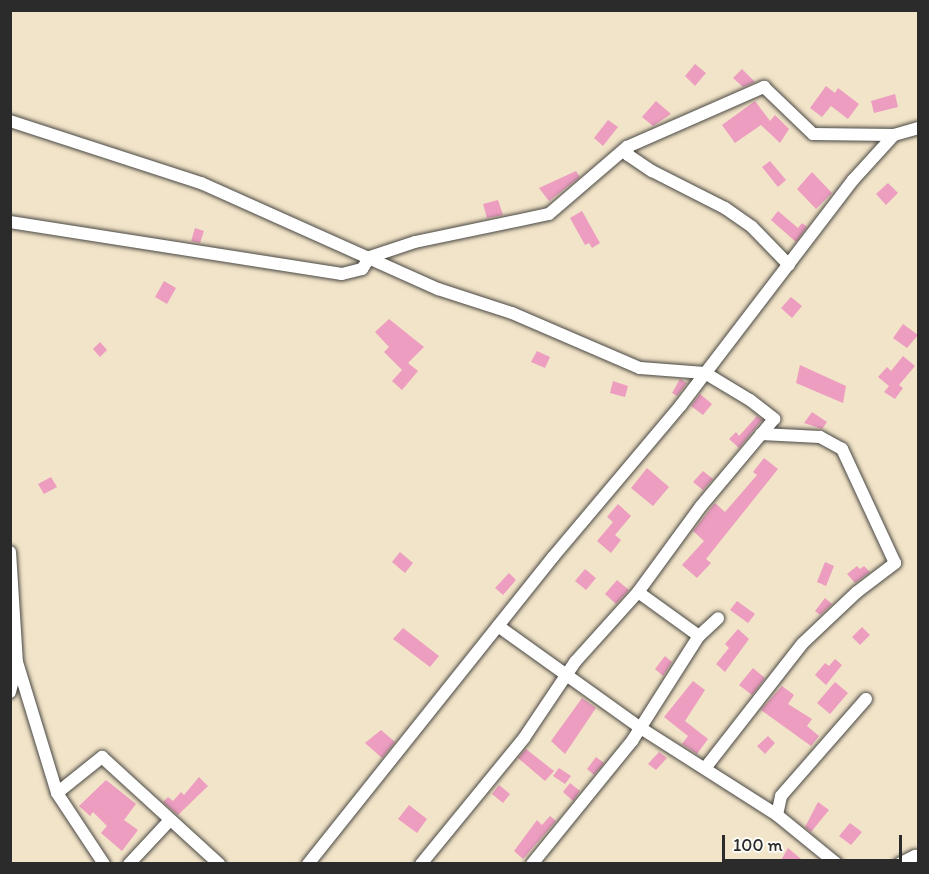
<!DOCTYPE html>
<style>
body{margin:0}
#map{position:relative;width:929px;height:874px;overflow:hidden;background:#f2e4c8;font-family:Itim,sans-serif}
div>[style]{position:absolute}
.building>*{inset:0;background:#ec9dc0}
.roads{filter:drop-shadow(0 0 2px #494743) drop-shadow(0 0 2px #494743)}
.street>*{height:12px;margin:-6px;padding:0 6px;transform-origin:6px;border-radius:6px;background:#fff}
span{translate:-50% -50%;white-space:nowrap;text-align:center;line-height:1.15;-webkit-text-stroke:4.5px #fdfcf7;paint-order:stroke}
.frame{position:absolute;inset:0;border:12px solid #2b2b2b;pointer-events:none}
.scale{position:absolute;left:722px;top:835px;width:180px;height:27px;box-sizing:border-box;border:3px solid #2b2b2b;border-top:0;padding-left:8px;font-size:18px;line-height:21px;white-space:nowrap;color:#2b2b2b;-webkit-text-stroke:4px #fdfcf7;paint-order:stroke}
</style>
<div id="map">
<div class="building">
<i style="clip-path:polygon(695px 64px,706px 73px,695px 86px,685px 76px)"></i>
<i style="clip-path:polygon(742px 69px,755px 82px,743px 87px,733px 78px)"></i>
<i style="clip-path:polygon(826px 86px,835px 93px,838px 88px,859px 104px,848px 119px,831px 106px,822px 117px,810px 108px)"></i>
<i style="clip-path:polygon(895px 94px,898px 107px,874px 113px,871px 101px)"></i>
<i style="clip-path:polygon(656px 101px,671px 114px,653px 126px,642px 117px)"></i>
<i style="clip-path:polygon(755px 101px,770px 121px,775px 115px,789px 129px,780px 143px,761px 125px,735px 143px,722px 125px)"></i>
<i style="clip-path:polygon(608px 120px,618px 127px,603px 146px,594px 138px)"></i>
<i style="clip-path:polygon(770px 161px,786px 180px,778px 187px,762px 167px)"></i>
<i style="clip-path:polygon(576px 171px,580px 177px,549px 201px,539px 188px)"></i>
<i style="clip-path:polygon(812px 172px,832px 193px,816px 209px,797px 189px)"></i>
<i style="clip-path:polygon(888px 183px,898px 193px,886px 205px,876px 194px)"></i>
<i style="clip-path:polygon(498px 200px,503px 215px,487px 218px,483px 204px)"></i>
<i style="clip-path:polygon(582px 211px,600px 243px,592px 248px,589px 243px,585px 245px,570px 218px)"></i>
<i style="clip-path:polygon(778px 211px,798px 228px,802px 223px,807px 227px,796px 242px,771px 220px)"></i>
<i style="clip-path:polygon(195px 228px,204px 231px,200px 243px,191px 241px)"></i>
<i style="clip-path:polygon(164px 281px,176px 288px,167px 304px,155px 297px)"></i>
<i style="clip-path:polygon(791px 297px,802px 306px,792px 318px,781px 308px)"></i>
<i style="clip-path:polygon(389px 319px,424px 347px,408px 363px,418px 371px,402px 390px,392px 381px,402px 370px,384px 352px,389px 347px,375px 332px)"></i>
<i style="clip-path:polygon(903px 324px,918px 335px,907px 348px,893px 338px)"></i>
<i style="clip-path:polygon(100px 342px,107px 350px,100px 357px,93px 349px)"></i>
<i style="clip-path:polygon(537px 351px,550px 357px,545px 368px,531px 362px)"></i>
<i style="clip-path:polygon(903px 356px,915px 366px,899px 385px,903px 388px,895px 399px,884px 392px,889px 386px,878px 377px,887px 367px,891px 371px)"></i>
<i style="clip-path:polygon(800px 365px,846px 386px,843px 403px,796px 383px)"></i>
<i style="clip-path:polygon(680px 379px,687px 383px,677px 396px,672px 393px)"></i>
<i style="clip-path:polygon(613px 381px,628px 386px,625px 397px,610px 393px)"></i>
<i style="clip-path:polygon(700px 394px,712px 404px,703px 415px,691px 406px)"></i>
<i style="clip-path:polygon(812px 412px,827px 422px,822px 429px,804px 423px)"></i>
<i style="clip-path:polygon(757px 416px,762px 420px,739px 448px,729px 439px,736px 432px,739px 436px)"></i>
<i style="clip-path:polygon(764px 458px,778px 469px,706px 559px,711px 563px,697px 578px,682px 565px,704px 541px,693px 531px,715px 503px,725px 512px,757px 475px,753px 472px)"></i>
<i style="clip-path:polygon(647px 468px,669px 487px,653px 506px,631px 488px)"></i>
<i style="clip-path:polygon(703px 471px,713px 479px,703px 490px,693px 482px)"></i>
<i style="clip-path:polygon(51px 477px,57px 487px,44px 494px,38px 484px)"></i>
<i style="clip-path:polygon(618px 504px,631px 516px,615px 535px,621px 540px,611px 553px,597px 541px,613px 522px,607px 517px)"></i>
<i style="clip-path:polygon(400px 552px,413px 563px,405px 573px,392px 562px)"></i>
<i style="clip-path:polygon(825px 562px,834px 566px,826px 586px,817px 582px)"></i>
<i style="clip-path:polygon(857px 566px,860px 569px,864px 566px,870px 572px,855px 583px,847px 574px)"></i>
<i style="clip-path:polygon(585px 569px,596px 578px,586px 590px,575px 581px)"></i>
<i style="clip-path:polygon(509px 573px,516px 580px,503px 595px,495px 588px)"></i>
<i style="clip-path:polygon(617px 580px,629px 590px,616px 604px,605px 594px)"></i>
<i style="clip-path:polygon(825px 598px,832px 604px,820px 615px,815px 611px)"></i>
<i style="clip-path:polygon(737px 601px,755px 614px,748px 623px,730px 610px)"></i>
<i style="clip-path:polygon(862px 627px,870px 635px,860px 645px,852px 637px)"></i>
<i style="clip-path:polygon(403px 628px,439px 656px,430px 667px,393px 639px)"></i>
<i style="clip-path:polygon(738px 629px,749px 639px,725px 672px,716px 664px,729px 648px,725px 644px)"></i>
<i style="clip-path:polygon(665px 656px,672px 662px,663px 676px,655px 669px)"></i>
<i style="clip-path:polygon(835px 659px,842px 665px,826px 685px,815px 675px,825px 663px,829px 666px)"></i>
<i style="clip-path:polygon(753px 668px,765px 678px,752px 695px,739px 685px)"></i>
<i style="clip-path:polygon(693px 681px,705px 690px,685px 721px,708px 739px,697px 754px,682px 744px,688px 736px,664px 717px)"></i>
<i style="clip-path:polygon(835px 682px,848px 693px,830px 714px,817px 703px)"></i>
<i style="clip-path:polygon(782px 686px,794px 695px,788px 704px,812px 719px,807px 726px,819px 736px,811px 746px,761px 710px)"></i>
<i style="clip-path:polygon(582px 698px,596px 708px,565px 754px,551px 741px)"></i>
<i style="clip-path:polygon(381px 730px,395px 742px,382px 758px,365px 743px)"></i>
<i style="clip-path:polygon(768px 736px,775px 743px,765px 754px,757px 746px)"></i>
<i style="clip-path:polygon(526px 749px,554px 771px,545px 781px,518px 758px)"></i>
<i style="clip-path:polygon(659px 752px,667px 758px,656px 770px,648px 764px)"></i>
<i style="clip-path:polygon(596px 757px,604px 763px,594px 775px,587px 769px)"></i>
<i style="clip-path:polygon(559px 768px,571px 776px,565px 784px,553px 776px)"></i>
<i style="clip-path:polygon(199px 777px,208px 786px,178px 815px,163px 802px,168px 797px,173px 801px,181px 792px,184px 795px)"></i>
<i style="clip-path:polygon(106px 780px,136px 804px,124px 820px,138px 830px,122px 851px,101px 833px,107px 826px,93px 812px,90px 816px,79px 806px)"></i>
<i style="clip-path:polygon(570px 783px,580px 791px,573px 801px,563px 792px)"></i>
<i style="clip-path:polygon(499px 785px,510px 794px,503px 803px,492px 794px)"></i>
<i style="clip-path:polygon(818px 802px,829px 810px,811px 832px,805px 827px)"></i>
<i style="clip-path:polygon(409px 805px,427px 819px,417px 833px,398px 819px)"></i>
<i style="clip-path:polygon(550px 816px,556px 821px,523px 859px,514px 851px,537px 820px,542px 825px)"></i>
<i style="clip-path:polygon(850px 823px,862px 832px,851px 845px,839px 836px)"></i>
<i style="clip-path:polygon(788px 848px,807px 864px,779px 864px)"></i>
</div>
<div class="roads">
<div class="street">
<i style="left:10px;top:121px;width:201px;rotate:18deg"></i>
<i style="left:201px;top:183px;width:260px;rotate:24.1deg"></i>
<i style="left:438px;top:289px;width:78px;rotate:18deg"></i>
<i style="left:512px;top:313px;width:139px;rotate:23.3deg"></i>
<i style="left:640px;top:368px;width:65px;rotate:4.4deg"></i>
<i style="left:705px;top:373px;width:52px;rotate:31deg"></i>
<i style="left:750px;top:400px;width:31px;rotate:38deg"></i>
<i style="left:774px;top:419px;width:114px;rotate:130deg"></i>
<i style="left:701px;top:506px;width:107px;rotate:126.2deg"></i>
<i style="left:638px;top:592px;width:75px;rotate:35.8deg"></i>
<i style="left:627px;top:147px;width:8px;rotate:83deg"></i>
<i style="left:628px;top:155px;width:29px;rotate:34deg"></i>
<i style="left:652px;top:171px;width:82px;rotate:26.9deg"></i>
<i style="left:725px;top:208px;width:33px;rotate:35deg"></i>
<i style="left:752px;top:227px;width:53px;rotate:45.8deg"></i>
<i style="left:10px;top:222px;width:336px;rotate:8.9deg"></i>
<i style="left:342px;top:274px;width:21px;rotate:-14deg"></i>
<i style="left:362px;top:269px;width:14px;rotate:-56deg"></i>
<i style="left:370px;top:257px;width:47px;rotate:-18.4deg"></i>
<i style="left:415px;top:242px;width:137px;rotate:-11.8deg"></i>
<i style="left:549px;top:214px;width:103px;rotate:-40.7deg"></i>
<i style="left:627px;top:147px;width:150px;rotate:-23.7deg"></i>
<i style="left:764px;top:87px;width:68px;rotate:43.8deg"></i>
<i style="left:813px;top:134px;width:81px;rotate:0.7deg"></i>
<i style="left:894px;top:135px;width:25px;rotate:-16deg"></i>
<i style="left:10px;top:552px;width:110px;rotate:86.4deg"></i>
<i style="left:17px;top:662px;width:137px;rotate:73deg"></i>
<i style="left:498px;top:626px;width:173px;rotate:35.6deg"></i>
<i style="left:639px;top:727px;width:164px;rotate:32.5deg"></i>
<i style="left:777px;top:815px;width:77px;rotate:39.2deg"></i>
<i style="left:10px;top:692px;width:29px;rotate:-76deg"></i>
<i style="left:706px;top:767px;width:157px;rotate:-52deg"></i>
<i style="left:803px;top:643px;width:74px;rotate:-43.4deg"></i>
<i style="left:857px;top:592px;width:48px;rotate:-37.3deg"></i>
<i style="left:895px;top:563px;width:126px;rotate:-114.9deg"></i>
<i style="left:842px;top:449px;width:25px;rotate:-151deg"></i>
<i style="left:820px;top:437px;width:59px;rotate:-177.1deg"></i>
<i style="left:777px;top:815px;width:19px;rotate:-78deg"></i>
<i style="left:781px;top:796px;width:129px;rotate:-48.8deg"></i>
<i style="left:104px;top:864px;width:85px;rotate:-123.5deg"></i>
<i style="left:57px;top:793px;width:58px;rotate:-38.7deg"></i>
<i style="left:102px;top:757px;width:159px;rotate:42.4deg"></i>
<i style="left:129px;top:864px;width:60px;rotate:-47deg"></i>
<i style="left:308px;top:864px;width:393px;rotate:-51.4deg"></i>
<i style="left:553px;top:557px;width:199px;rotate:-49.9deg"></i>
<i style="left:681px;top:405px;width:283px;rotate:-52.6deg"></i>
<i style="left:853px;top:180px;width:61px;rotate:-47.7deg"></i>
<i style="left:421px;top:864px;width:163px;rotate:-50.7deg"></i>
<i style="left:524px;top:738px;width:92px;rotate:-56.1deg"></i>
<i style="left:575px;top:662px;width:94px;rotate:-48deg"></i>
<i style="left:532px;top:864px;width:159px;rotate:-50.9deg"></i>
<i style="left:632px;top:741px;width:125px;rotate:-57.5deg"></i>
<i style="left:699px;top:636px;width:26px;rotate:-43deg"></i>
<i style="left:899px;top:864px;width:18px;rotate:-27deg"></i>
</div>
</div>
<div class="frame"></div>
<div class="scale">100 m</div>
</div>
